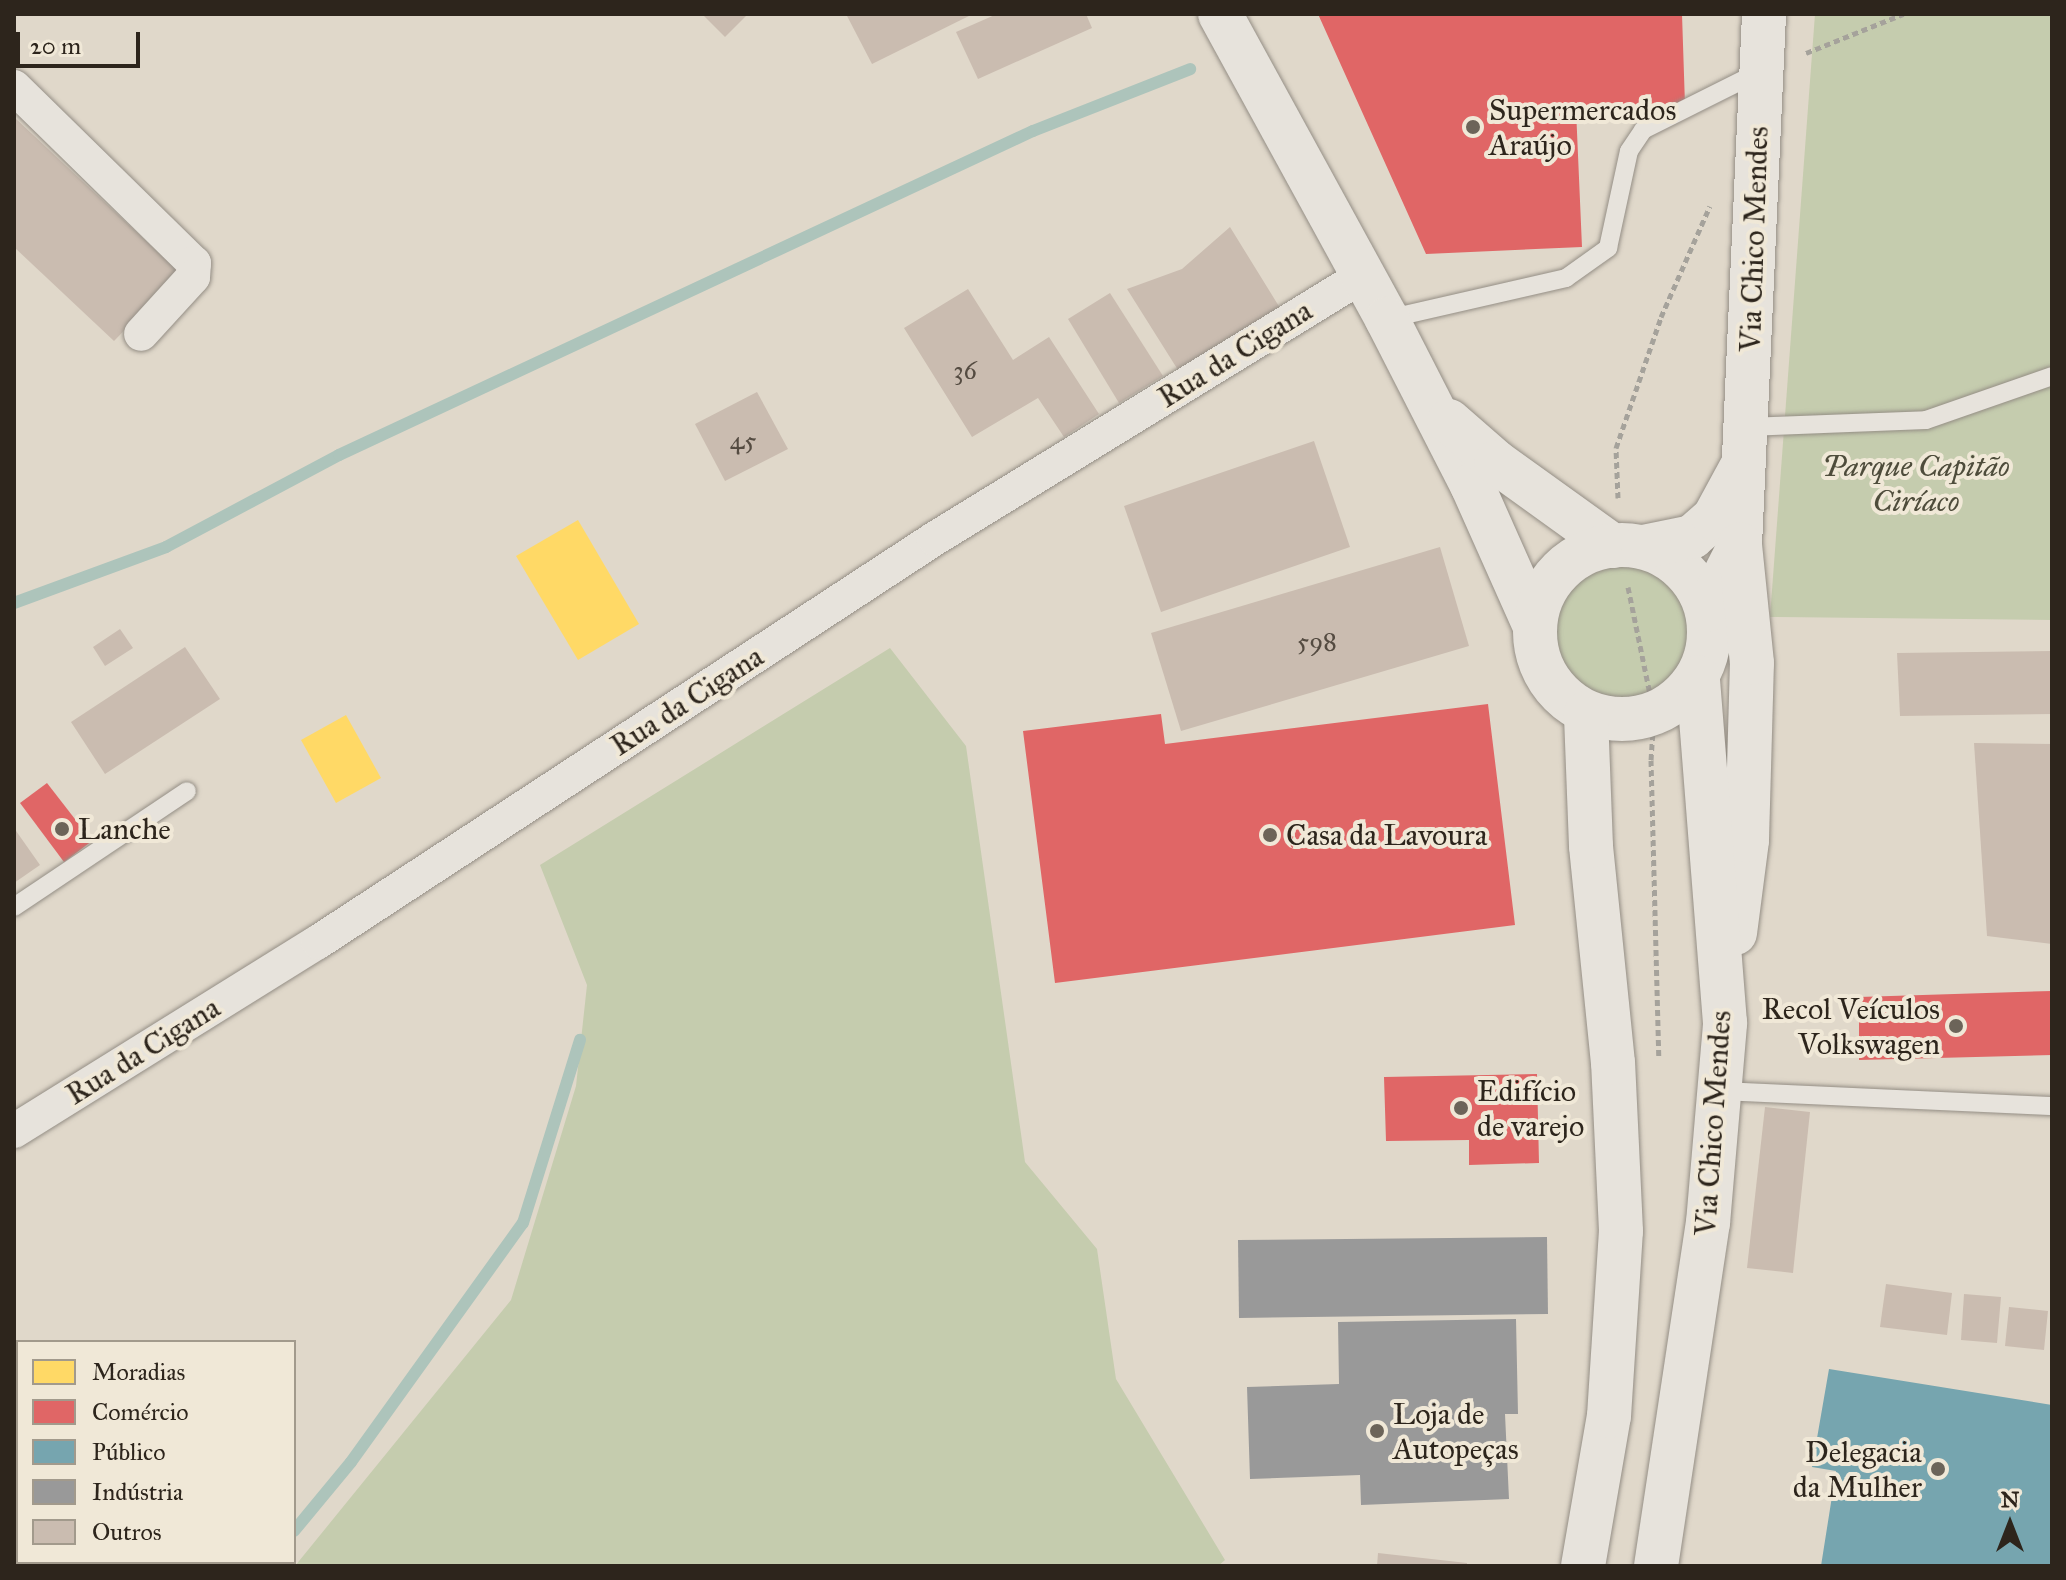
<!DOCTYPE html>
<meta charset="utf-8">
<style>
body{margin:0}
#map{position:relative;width:2066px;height:1580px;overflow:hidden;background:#e0d8ca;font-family:"IM FELL Great Primer",serif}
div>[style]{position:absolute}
.green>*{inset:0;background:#c5ccae}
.round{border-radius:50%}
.homes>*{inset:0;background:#ffd966}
.shops>*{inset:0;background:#e06666}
.public>*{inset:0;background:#76a5af}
.industry>*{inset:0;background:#999}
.stream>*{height:12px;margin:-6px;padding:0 6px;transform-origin:6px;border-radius:6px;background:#adc4bb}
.building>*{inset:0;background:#cabcb0}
.path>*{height:5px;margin-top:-2.5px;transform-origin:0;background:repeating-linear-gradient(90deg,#a5a29b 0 6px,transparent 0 10px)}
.roads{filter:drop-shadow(0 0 2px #948e85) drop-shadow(0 0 2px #948e85)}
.lane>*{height:18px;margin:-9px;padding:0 9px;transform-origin:9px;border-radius:9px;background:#e7e3dc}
.street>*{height:34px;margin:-17px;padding:0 17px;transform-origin:17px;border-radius:17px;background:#e7e3dc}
.secondary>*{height:44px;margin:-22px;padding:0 22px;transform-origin:22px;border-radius:22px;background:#e7e3dc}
.secondary>.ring{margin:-22px;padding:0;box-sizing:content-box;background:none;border:44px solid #e7e3dc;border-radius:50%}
.dots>*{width:22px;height:22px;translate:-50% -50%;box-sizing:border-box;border:4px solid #f0e8d7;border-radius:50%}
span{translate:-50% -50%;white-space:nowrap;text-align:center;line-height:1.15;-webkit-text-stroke:8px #f0e8d7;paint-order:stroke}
.number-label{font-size:26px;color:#544b41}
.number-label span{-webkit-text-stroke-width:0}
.poi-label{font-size:30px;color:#2d251c}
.left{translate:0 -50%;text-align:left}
.right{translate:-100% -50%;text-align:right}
.street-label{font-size:30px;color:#2d251c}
.park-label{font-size:30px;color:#4e4c3b;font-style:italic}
.frame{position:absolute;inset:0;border:16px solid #2d251c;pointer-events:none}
.legend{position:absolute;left:16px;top:1340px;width:280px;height:224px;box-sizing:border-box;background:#f0e8d7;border:2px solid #a29a8c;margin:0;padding:10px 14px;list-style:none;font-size:24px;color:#2d251c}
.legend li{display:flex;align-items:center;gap:16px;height:40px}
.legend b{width:40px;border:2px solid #a29a8c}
.north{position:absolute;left:1970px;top:1484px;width:80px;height:80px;-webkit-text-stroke:6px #f0e8d7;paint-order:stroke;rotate:0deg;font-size:22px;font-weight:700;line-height:32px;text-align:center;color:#2d251c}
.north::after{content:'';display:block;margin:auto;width:28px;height:36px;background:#2d251c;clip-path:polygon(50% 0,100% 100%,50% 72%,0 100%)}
.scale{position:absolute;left:16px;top:32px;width:124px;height:36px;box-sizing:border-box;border:4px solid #2d251c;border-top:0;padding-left:10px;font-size:24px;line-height:28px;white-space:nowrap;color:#2d251c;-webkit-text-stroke:6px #f0e8d7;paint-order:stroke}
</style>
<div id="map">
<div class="green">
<i style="clip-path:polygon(1815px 14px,2052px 14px,2052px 620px,1770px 617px)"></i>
<i class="round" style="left:1553px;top:562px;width:136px;height:136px"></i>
<i style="clip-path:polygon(890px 648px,966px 746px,1025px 1162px,1097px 1249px,1116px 1379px,1225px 1560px,1218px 1566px,295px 1566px,511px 1300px,576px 1086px,587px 985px,540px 865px)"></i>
</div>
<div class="homes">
<i style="clip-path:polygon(578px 520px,639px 624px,578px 660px,516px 556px)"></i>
<i style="clip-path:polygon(346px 715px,381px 778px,336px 803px,301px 740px)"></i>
<i style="clip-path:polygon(14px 1513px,18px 1562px,54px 1566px,14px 1566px)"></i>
</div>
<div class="shops">
<i style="clip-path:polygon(1318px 14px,1682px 14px,1685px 105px,1576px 109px,1582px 247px,1426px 254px)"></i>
<i style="clip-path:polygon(1488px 704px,1515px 925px,1055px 983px,1023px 731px,1161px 714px,1165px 744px)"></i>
<i style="clip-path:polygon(47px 783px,92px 841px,64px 862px,20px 803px)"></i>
<i style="clip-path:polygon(2052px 991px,2052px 1055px,1859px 1060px,1859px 997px)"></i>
<i style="clip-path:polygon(1537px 1074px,1539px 1163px,1469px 1165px,1469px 1140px,1386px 1141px,1384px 1077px)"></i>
</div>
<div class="public">
<i style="clip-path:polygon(1829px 1369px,2052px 1405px,2052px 1566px,1821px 1566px,1836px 1471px,1812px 1467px)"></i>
</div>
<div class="industry">
<i style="clip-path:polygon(1547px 1237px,1548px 1314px,1239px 1318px,1238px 1240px)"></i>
<i style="clip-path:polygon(1516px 1319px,1518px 1414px,1505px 1414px,1509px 1499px,1361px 1505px,1360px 1475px,1250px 1479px,1247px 1387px,1339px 1384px,1338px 1322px)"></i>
</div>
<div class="stream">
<i style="left:14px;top:603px;width:162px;rotate:-20.2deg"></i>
<i style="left:166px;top:547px;width:196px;rotate:-28deg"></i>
<i style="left:339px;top:455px;width:766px;rotate:-25.03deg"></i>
<i style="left:1033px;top:131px;width:169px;rotate:-21.5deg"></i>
<i style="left:294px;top:1531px;width:89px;rotate:-50.4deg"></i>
<i style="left:351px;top:1462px;width:294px;rotate:-54.3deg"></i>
<i style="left:523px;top:1223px;width:192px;rotate:-72.7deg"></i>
<i style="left:266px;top:1566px;width:5px;rotate:-53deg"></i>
</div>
<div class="building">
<i style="clip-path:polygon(702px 14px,748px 14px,725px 37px)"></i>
<i style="clip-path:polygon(846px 14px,973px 14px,872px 64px)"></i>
<i style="clip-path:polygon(997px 14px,1086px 14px,1092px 28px,978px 79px,956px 32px)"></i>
<i style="clip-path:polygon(14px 117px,180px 273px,114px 341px,14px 247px)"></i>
<i style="clip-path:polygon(1230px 227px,1280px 308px,1178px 370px,1127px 289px,1182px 269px)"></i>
<i style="clip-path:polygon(968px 289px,1013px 360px,1049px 337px,1099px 414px,1064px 437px,1038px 398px,972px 437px,904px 328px)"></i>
<i style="clip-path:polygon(1110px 293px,1163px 376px,1119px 403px,1068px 319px)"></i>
<i style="clip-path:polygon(757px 392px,788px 449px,725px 481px,695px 424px)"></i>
<i style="clip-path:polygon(1314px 441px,1350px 547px,1161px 612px,1124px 506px)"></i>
<i style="clip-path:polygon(1440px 547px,1469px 646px,1181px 731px,1151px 633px)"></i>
<i style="clip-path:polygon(120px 629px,133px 648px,105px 666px,93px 647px)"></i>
<i style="clip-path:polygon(185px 647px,220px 699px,105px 774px,71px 722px)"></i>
<i style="clip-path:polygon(2052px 651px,2052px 714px,1900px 716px,1897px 653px)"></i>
<i style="clip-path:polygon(1974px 743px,2052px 744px,2052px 944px,1987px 936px)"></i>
<i style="clip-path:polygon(14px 828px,40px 865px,14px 883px)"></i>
<i style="clip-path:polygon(1765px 1107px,1810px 1112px,1793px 1273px,1747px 1268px)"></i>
<i style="clip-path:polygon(1886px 1284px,1952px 1293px,1947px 1335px,1880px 1327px)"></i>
<i style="clip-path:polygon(1964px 1294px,2001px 1297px,1997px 1343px,1961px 1340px)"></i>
<i style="clip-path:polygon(2009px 1307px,2048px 1311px,2044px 1350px,2005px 1346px)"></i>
<i style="clip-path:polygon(1378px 1553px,1467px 1563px,1467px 1566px,1377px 1566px)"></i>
</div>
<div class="path">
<i style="left:1806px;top:53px;width:105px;rotate:-21.9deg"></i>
<i style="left:1618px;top:498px;width:50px;rotate:-92.3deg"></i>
<i style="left:1616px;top:448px;width:139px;rotate:-71deg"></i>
<i style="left:1661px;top:317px;width:121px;rotate:-66.2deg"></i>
<i style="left:1628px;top:587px;width:130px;rotate:78.4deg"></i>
<i style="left:1654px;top:714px;width:46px;rotate:93.7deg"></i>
<i style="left:1651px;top:760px;width:298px;rotate:88.5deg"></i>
</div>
<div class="roads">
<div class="lane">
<i style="left:1387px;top:319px;width:184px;rotate:-12.9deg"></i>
<i style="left:1566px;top:278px;width:52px;rotate:-35.5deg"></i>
<i style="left:1608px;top:248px;width:99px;rotate:-77.8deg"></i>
<i style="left:1629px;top:151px;width:25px;rotate:-56deg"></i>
<i style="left:1643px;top:130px;width:130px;rotate:-26.6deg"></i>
<i style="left:1747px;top:427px;width:179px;rotate:-2.2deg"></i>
<i style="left:1926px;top:420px;width:133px;rotate:-19.2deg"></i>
<i style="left:14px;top:907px;width:208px;rotate:-33.8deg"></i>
<i style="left:1719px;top:1091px;width:333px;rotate:2.6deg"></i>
</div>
<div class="street">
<i style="left:14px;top:87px;width:252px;rotate:44.4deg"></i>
<i style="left:194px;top:263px;width:14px;rotate:94deg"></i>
<i style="left:193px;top:277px;width:77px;rotate:132.4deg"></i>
<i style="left:14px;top:1131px;width:358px;rotate:-31.9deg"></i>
<i style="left:318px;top:942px;width:736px;rotate:-33.19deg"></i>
<i style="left:934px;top:539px;width:505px;rotate:-31.55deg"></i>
</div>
<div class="secondary">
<i style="left:1220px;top:14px;width:348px;rotate:61.3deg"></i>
<i style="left:1387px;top:319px;width:186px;rotate:62.9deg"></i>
<i style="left:1472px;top:485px;width:152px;rotate:66deg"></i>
<i style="left:1449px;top:421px;width:62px;rotate:41.1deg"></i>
<i style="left:1496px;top:462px;width:144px;rotate:35.7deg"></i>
<i class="ring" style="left:1535px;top:545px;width:130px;height:130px"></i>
<i style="left:1643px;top:547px;width:50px;rotate:-11.5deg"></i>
<i style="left:1692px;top:537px;width:29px;rotate:-41deg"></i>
<i style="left:1714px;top:518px;width:55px;rotate:-61.6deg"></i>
<i style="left:1707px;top:610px;width:73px;rotate:-63.1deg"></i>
<i style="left:1740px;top:545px;width:532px;rotate:-87.41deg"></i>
<i style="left:1735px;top:933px;width:94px;rotate:-82.6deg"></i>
<i style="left:1747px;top:840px;width:177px;rotate:-88.4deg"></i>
<i style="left:1752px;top:663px;width:119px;rotate:-95.8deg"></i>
<i style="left:1583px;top:1566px;width:152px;rotate:-80.2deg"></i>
<i style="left:1609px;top:1416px;width:185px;rotate:-86.3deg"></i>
<i style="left:1621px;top:1231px;width:168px;rotate:-92.7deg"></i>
<i style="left:1613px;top:1063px;width:218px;rotate:-95.8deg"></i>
<i style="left:1591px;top:846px;width:133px;rotate:-92.2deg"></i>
<i style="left:1656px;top:1566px;width:347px;rotate:-81.4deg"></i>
<i style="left:1708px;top:1223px;width:201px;rotate:-85.1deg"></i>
<i style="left:1725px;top:1023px;width:347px;rotate:-94.5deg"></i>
</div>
</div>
<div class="dots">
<i style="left:1473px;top:127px;background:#6c6459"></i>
<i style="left:62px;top:829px;background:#6c6459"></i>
<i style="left:1270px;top:835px;background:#6c6459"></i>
<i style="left:1956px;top:1026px;background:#6c6459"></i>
<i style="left:1461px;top:1108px;background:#6c6459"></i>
<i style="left:1377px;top:1431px;background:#6c6459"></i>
<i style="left:1938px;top:1469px;background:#6c6459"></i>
</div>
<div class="number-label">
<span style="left:965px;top:371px">36</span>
<span style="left:743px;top:441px">45</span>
<span style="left:1317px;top:642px">598</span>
</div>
<div class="poi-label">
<span class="left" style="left:1489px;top:127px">Supermercados<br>Araújo</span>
<span class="left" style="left:78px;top:829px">Lanche</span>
<span class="left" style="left:1286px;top:835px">Casa da Lavoura</span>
<span class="right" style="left:1940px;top:1026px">Recol Veículos<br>Volkswagen</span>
<span class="left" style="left:1477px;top:1108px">Edifício<br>de varejo</span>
<span class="left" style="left:1393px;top:1431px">Loja de<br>Autopeças</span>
<span class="right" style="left:1922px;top:1469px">Delegacia<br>da Mulher</span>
</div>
<div class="street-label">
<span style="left:1754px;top:239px;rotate:-88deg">Via Chico Mendes</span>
<span style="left:1235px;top:354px;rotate:-32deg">Rua da Cigana</span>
<span style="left:687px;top:701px;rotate:-33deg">Rua da Cigana</span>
<span style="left:143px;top:1051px;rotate:-32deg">Rua da Cigana</span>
<span style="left:1713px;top:1123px;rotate:-86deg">Via Chico Mendes</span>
</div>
<div class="park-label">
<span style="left:1916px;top:483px">Parque Capitão<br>Ciríaco</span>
</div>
<div class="frame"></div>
<ul class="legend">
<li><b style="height:22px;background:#ffd966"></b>Moradias</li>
<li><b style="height:22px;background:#e06666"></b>Comércio</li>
<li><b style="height:22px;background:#76a5af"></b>Público</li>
<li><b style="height:22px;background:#999"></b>Indústria</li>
<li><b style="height:22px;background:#cabcb0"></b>Outros</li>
</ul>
<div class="north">N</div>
<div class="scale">20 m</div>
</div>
